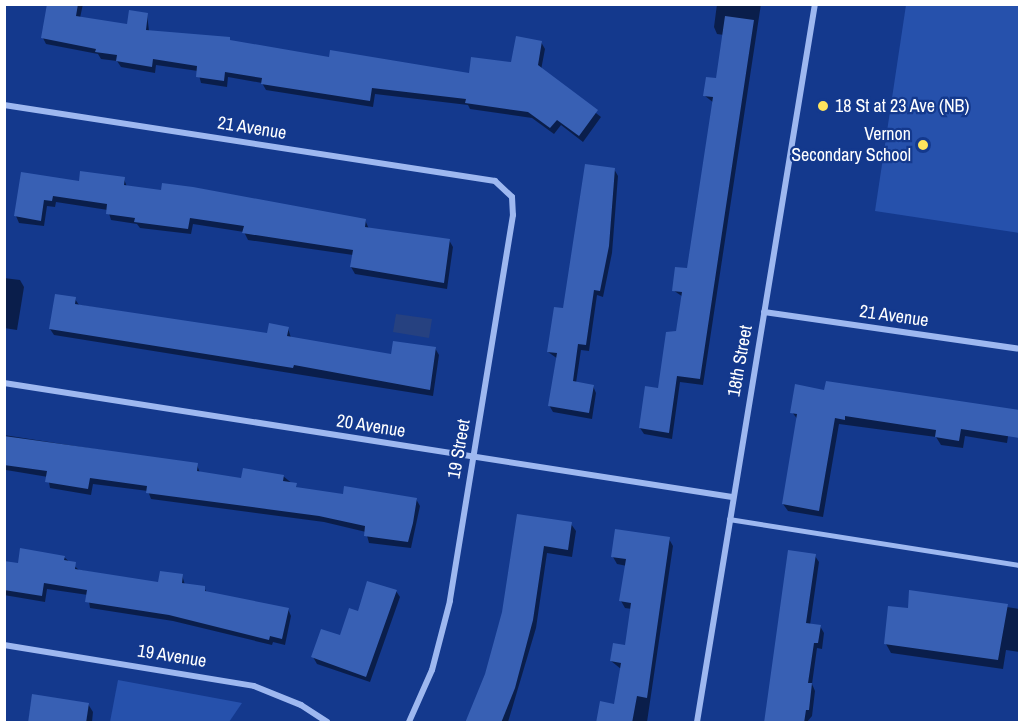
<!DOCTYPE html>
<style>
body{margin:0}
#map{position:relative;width:1024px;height:727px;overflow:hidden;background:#14398d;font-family:"Archivo Narrow",sans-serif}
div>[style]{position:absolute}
.green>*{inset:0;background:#2651ac}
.water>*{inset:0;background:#264180}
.shadow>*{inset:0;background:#0007}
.building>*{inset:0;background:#3860b4}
.service>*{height:4.5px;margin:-2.25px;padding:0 2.25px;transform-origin:2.25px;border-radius:2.25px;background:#9eb8f0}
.minor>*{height:6px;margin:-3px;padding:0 3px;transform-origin:3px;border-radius:3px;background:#9eb8f0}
.dots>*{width:16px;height:16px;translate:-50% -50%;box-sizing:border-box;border:3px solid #14398d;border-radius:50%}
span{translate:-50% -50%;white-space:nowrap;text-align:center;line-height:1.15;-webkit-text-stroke:4.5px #14398d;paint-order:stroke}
.poi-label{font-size:18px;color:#fff}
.left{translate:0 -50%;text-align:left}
.right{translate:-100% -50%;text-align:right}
.street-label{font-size:18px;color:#fff}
.frame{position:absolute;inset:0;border:6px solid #fff;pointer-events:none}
</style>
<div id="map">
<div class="green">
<i style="clip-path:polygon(906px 5px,1019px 5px,1019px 233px,875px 211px)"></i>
<i style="clip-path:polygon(118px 680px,242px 703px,229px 722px,110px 722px)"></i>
</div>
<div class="water">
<i style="clip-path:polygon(396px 314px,432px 319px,429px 338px,393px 332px)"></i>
</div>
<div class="shadow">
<i style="clip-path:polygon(49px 4px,83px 4px,80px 18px,128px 25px,147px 14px,149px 31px,229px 38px,231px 42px,330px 58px,470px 75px,512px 64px,541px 42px,545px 49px,541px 70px,601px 117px,583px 142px,561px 125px,554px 134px,532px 118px,470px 109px,468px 105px,375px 94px,373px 107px,266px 90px,262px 83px,228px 77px,227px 87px,201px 83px,198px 71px,156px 65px,155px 73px,121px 67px,117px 61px,101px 59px,98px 54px,46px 44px,43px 38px)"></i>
<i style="clip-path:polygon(717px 4px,761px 4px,703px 385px,680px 382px,672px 439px,644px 434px,640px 428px,659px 390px,678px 333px,683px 297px,673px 290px,688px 270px,714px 103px,705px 96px,717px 80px,724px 35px,717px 34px,714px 27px)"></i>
<i style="clip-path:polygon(614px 169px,618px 176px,612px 253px,603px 297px,597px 295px,589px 351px,581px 350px,576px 383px,593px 386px,596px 393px,592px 419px,553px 412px,549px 405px,558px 359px,548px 352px)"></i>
<i style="clip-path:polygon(22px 173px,80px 183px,124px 179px,127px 187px,365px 220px,369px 229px,449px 240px,453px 247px,447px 289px,355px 274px,351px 267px,353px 255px,248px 240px,244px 232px,193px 224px,191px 234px,140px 228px,137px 224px,111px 220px,108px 210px,56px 202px,55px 207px,47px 206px,44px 226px,19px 223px,16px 216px)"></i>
<i style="clip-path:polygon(4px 278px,20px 280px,24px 287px,17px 330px,4px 328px)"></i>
<i style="clip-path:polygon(75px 299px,79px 305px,269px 335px,288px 328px,291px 338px,392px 356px,435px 348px,439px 355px,433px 396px,54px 335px,50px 329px)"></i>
<i style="clip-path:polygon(825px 392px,1011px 417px,1007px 443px,965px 436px,963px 448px,941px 445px,936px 437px,839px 424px,823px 517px,788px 511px,783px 504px,798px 420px,792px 412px)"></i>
<i style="clip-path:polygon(4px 435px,197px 465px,200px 473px,242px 480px,283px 476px,299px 489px,344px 496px,416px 499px,420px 506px,411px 548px,369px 543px,366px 532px,324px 522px,151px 499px,148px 491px,93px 484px,91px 495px,50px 488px,48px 477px,6px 470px,4px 481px)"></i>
<i style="clip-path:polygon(519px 516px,571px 524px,576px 531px,572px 557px,547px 553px,536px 628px,508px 722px,467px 722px,487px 675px,503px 613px)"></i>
<i style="clip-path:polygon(669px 539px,673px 546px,647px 722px,598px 722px,616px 705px,621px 669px,611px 661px,626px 647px,632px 609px,625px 608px,621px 601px,627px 566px,617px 564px,613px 557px)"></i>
<i style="clip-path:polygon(815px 556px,819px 562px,810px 625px,820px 626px,824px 633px,822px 649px,817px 648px,812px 684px,815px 691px,812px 716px,807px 722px,766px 722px)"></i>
<i style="clip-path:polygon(64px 557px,79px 570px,159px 584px,182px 575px,185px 585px,204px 587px,207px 593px,288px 609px,291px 616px,285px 645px,273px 642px,272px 645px,173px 621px,90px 608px,88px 595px,47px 589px,45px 602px,4px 595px,4px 562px,19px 565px)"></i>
<i style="clip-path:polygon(396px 591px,400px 597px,370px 682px,317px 664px,313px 657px,341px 637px,359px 613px)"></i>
<i style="clip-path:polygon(911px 592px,1020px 609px,1020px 652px,1006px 650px,1003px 669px,891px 653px,886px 644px,909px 609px)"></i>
<i style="clip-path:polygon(88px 704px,93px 712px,92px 722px,30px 722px)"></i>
</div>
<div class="building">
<i style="clip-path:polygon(47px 4px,78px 4px,76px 16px,127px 24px,129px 10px,148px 13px,146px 30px,230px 37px,230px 40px,329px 57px,330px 50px,469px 73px,471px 57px,511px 62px,516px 36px,542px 41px,538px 65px,598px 110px,579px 136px,557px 120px,550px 128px,528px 112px,465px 103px,466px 99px,372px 88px,370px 101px,261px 84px,262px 78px,225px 72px,224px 81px,196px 77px,197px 66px,153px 59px,152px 67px,116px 61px,117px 55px,95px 52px,96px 49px,41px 38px)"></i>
<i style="clip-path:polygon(725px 16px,754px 20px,700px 379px,677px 376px,669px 433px,639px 428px,645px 386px,658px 388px,666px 332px,676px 331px,682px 292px,672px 291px,675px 267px,687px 268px,713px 97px,703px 96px,706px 77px,716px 78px)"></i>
<i style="clip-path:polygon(585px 164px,615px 168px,609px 246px,600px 291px,594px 290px,586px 345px,578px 344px,573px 381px,594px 385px,589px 413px,548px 406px,557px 353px,547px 352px,554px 307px,563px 308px)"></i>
<i style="clip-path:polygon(80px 171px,125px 177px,124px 185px,161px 190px,162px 183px,193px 187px,366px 219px,365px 227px,450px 239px,444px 283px,350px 267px,353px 250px,242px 233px,244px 226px,190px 218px,188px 229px,134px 222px,135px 218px,106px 214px,107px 204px,53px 196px,52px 201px,44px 200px,41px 221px,14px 216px,21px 172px,79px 181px)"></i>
<i style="clip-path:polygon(55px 294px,76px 297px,75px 304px,267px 333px,269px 323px,289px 327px,287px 336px,391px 354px,393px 341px,436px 347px,430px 390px,294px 365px,293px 368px,49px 329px)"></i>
<i style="clip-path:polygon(826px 381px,1020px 410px,1020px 438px,961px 429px,959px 441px,935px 437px,936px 430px,845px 416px,845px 420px,835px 418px,819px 511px,782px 504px,797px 414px,790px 413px,795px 384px,824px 390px)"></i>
<i style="clip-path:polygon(4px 436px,198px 463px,197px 471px,241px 478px,243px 468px,284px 475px,283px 481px,297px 483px,296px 487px,343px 494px,344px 486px,417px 498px,413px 523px,408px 542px,364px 536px,365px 526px,319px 516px,146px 493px,147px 486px,90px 478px,88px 489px,45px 482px,47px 471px,4px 465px)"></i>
<i style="clip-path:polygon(517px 514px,572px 522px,568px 550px,544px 546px,533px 620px,515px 688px,501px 723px,465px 723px,485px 674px,502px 612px)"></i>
<i style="clip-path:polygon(615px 529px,670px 537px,647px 698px,637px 696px,632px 723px,596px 723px,600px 701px,614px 704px,621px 663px,610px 661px,613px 643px,625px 645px,631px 603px,619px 601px,626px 559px,611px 557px)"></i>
<i style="clip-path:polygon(20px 548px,65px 556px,64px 560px,76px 562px,75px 569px,158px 582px,160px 571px,183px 574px,182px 583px,205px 586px,205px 591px,289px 608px,282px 639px,270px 636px,269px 640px,169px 615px,85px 602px,87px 590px,44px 583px,42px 596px,4px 590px,4px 561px,18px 563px)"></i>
<i style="clip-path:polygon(788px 550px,816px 554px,806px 623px,821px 625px,818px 643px,814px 643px,808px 683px,812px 683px,809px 710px,806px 710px,804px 723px,764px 723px)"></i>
<i style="clip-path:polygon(367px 581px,397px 590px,366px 677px,311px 657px,321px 629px,340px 635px,349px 608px,358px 611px)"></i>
<i style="clip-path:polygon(909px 590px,1008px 604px,998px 660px,884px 644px,888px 606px,908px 608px)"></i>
<i style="clip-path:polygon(32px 694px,89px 703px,86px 723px,28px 723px)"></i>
</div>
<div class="service">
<i style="left:729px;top:519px;width:295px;rotate:9deg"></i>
</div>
<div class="minor">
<i style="left:4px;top:105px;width:497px;rotate:8.8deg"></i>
<i style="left:495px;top:181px;width:23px;rotate:43deg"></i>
<i style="left:512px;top:197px;width:18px;rotate:87deg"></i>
<i style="left:513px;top:215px;width:391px;rotate:99.3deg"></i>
<i style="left:450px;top:601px;width:71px;rotate:104.6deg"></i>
<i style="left:432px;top:670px;width:57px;rotate:113.9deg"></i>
<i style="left:764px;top:312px;width:259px;rotate:8.2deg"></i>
<i style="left:4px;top:383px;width:737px;rotate:8.9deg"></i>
<i style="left:4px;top:645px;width:253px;rotate:9.3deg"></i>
<i style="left:254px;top:686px;width:51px;rotate:22deg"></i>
<i style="left:301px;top:705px;width:31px;rotate:33deg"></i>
<i style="left:697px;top:722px;width:728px;rotate:-80.67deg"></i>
</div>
<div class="dots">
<i style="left:823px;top:106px;background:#ffe55d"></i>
<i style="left:923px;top:145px;background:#ffe55d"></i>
</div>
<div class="poi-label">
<span class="left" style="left:835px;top:106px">18 St at 23 Ave (NB)</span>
<span class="right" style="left:911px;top:145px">Vernon<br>Secondary School</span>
</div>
<div class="street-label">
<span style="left:252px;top:128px;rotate:9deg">21 Avenue</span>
<span style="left:894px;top:316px;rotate:8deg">21 Avenue</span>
<span style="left:740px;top:361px;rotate:-80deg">18th Street</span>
<span style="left:371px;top:426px;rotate:9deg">20 Avenue</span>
<span style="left:459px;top:449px;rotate:-80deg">19 Street</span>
<span style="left:172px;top:656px;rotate:9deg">19 Avenue</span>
</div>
<div class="frame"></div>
</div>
